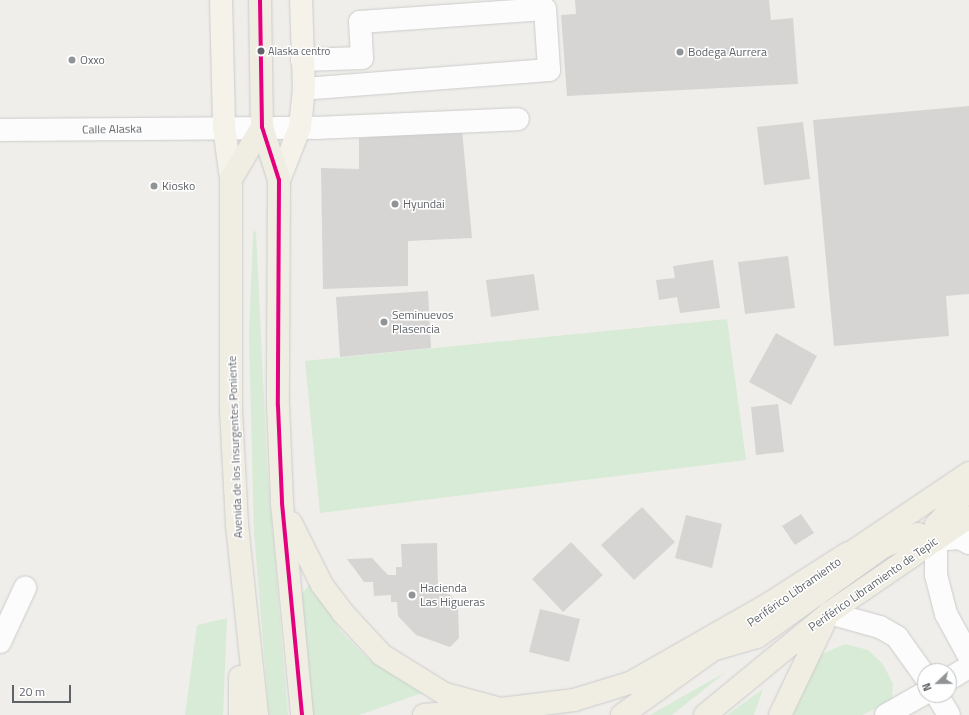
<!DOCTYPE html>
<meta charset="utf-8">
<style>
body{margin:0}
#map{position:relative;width:969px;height:715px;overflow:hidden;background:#efeeea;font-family:"Titillium Web",sans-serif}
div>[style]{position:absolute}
.green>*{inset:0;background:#d8ebd6}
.building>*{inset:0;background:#d6d5d3}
.roads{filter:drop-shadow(0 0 1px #cbcccc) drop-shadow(0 0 1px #cbcccc)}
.minor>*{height:22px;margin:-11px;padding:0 11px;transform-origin:11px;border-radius:11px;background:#fdfcfc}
.major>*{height:22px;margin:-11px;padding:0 11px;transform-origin:11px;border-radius:11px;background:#f4f2e9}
.highway>*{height:22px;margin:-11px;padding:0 11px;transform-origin:11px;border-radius:11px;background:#f0ede3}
.bus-1>*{height:4px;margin:-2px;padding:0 2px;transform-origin:2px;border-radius:2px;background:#e5007d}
.dots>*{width:11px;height:11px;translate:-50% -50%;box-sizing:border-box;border:2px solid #fff;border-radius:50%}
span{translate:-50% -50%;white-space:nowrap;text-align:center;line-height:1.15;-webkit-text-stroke:3px #fff;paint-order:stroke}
.bus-label{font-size:11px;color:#5f6368}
.left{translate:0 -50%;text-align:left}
.poi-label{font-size:12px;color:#5f6368}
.street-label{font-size:12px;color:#5f6368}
.north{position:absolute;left:917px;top:663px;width:40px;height:40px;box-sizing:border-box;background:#fff;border:1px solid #bfc1c3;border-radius:50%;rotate:248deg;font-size:11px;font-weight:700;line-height:16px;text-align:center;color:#5f6368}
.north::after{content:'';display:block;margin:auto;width:14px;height:18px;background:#919496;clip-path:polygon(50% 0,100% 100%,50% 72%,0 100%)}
.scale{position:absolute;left:12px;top:685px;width:59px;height:18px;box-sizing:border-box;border:2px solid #5f6368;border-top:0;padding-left:5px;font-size:12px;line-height:14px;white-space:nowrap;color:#5f6368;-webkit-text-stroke:3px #fff;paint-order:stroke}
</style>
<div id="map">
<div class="green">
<i style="clip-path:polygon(256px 231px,267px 463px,288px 715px,269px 715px,254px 533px,249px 337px,253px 232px)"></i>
<i style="clip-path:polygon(727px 319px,746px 460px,320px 513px,305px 361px)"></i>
<i style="clip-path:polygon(312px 582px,340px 630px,367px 658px,425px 692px,359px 715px,309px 715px,299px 597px)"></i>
<i style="clip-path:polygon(227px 618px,223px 715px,185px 715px,197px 625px)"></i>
<i style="clip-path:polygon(845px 644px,868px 650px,883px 664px,893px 684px,892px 701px,862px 715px,792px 715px,820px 655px)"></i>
<i style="clip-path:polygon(726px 672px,672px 715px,650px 715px)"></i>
<i style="clip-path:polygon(763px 689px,754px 715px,727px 715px)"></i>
</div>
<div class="building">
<i style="clip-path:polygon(575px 0,769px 0,771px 20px,793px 18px,798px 84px,567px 96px,561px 15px,576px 14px)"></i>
<i style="clip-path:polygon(969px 106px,969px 294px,946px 296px,949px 336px,834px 346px,813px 120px)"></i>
<i style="clip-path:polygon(803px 122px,810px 179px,764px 185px,757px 127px)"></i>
<i style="clip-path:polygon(462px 130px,472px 238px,408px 241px,408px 286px,323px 289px,321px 168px,359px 169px,359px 138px)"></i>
<i style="clip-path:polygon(788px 256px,795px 308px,745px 314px,738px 262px)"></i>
<i style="clip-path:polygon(713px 260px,720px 308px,680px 313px,677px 297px,659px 300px,656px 280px,675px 278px,673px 266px)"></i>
<i style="clip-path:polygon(534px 274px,539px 310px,491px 317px,486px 280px)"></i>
<i style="clip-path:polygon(428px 291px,431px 348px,340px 357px,336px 297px)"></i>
<i style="clip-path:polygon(776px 333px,817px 356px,791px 405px,749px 382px)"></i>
<i style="clip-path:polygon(778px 404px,784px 452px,756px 455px,751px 407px)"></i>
<i style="clip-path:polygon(642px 507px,675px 542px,634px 580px,601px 545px)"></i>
<i style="clip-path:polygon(801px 514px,814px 533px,795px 545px,782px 526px)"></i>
<i style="clip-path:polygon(686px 515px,722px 524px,712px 568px,675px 558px)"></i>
<i style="clip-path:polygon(571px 542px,603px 575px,563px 612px,532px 579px)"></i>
<i style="clip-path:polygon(437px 543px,438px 591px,451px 595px,458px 607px,459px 638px,450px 647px,416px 635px,398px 616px,397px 602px,391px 602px,391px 595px,374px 596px,373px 582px,364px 582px,347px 559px,372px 558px,388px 575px,396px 575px,396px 567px,402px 567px,401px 544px)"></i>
<i style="clip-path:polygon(540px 609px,580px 619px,569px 662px,529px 652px)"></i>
</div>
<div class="roads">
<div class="minor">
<i style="left:302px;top:60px;width:60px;rotate:-1.9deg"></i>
<i style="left:362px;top:58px;width:36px;rotate:-93deg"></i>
<i style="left:360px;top:22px;width:185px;rotate:-4deg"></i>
<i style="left:545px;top:9px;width:61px;rotate:86.2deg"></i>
<i style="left:549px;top:70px;width:246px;rotate:175.6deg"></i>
<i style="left:0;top:130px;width:315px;rotate:-0.4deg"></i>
<i style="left:315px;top:128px;width:203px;rotate:-2.5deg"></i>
<i style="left:969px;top:543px;width:11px;rotate:-153deg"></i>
<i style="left:959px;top:538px;width:23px;rotate:175deg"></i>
<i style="left:936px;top:540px;width:35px;rotate:90deg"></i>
<i style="left:936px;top:575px;width:40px;rotate:75.6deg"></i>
<i style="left:946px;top:614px;width:48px;rotate:61.3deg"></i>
<i style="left:829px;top:613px;width:53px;rotate:15.4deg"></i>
<i style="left:880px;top:627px;width:20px;rotate:30deg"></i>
<i style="left:897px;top:637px;width:48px;rotate:54.3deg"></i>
<i style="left:0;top:642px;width:60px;rotate:-65.2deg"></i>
<i style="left:949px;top:679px;width:23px;rotate:-31deg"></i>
<i style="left:937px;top:695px;width:23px;rotate:59deg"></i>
<i style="left:886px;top:715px;width:45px;rotate:-29.4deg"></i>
</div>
<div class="major">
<i style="left:221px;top:0;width:127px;rotate:88.6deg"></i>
<i style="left:224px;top:127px;width:52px;rotate:82.3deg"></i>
<i style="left:279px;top:180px;width:57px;rotate:-68.4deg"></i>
<i style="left:300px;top:127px;width:38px;rotate:-84deg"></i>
<i style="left:304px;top:89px;width:89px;rotate:-91.9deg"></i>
</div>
<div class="highway">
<i style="left:260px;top:0;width:127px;rotate:89.1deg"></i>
<i style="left:262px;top:127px;width:56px;rotate:72.2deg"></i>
<i style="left:279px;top:180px;width:226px;rotate:90.3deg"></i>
<i style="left:278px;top:406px;width:97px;rotate:87.6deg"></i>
<i style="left:282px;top:503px;width:213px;rotate:84.6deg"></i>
<i style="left:291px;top:523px;width:69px;rotate:63.4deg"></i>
<i style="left:322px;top:585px;width:35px;rotate:53deg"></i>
<i style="left:343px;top:613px;width:57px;rotate:47.1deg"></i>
<i style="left:382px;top:655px;width:74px;rotate:31.8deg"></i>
<i style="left:445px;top:694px;width:58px;rotate:15deg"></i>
<i style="left:501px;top:709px;width:74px;rotate:-7deg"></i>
<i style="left:574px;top:700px;width:59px;rotate:-16.9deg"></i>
<i style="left:630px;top:683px;width:158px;rotate:-29.7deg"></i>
<i style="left:767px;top:605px;width:96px;rotate:-32.7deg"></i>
<i style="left:837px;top:562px;width:159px;rotate:-34deg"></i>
<i style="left:712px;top:650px;width:47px;rotate:-16.1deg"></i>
<i style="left:757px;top:637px;width:156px;rotate:-35.6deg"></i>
<i style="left:884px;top:546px;width:36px;rotate:-19deg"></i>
<i style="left:918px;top:534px;width:19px;rotate:18deg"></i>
<i style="left:936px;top:540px;width:15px;rotate:-90deg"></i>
<i style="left:936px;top:525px;width:49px;rotate:-47.5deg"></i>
<i style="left:240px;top:677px;width:38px;rotate:90deg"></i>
<i style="left:257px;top:715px;width:192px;rotate:-96deg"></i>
<i style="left:237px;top:524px;width:116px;rotate:-93deg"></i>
<i style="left:231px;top:408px;width:229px;rotate:-90deg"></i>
<i style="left:231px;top:179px;width:61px;rotate:-59.2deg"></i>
<i style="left:424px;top:715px;width:60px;rotate:-4.8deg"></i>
<i style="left:622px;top:715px;width:110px;rotate:-35.7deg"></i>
<i style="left:705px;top:715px;width:161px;rotate:-39.4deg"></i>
<i style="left:829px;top:613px;width:170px;rotate:-34.4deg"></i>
<i style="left:780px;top:715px;width:104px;rotate:-64.4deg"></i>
</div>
</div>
<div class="bus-1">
<i style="left:260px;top:0;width:127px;rotate:89.1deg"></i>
<i style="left:262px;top:127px;width:56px;rotate:72.2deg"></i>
<i style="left:279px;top:180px;width:226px;rotate:90.3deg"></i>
<i style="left:278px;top:406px;width:97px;rotate:87.6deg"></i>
<i style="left:282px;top:503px;width:213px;rotate:84.6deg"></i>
</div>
<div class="dots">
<i style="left:261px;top:51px;background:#5f6368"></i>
<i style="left:680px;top:52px;background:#919496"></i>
<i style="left:72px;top:60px;background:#919496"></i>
<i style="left:154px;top:186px;background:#919496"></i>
<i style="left:395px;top:204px;background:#919496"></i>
<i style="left:384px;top:322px;background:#919496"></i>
<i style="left:412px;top:595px;background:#919496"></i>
</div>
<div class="bus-label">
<span class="left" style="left:268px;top:51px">Alaska centro</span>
</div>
<div class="poi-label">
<span class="left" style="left:688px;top:52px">Bodega Aurrera</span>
<span class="left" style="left:80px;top:60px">Oxxo</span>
<span class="left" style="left:162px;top:186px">Kiosko</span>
<span class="left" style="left:403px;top:204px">Hyundai</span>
<span class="left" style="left:392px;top:322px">Seminuevos<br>Plasencia</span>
<span class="left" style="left:420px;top:595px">Hacienda<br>Las Higueras</span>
</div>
<div class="street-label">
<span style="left:112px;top:129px;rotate:-1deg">Calle Alaska</span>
<span style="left:235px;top:447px;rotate:-92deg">Avenida de los Insurgentes Poniente</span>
<span style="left:873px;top:584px;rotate:-35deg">Periférico Libramiento de Tepic</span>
<span style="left:794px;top:592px;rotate:-35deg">Periférico Libramiento</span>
</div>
<div class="north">N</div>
<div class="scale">20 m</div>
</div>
